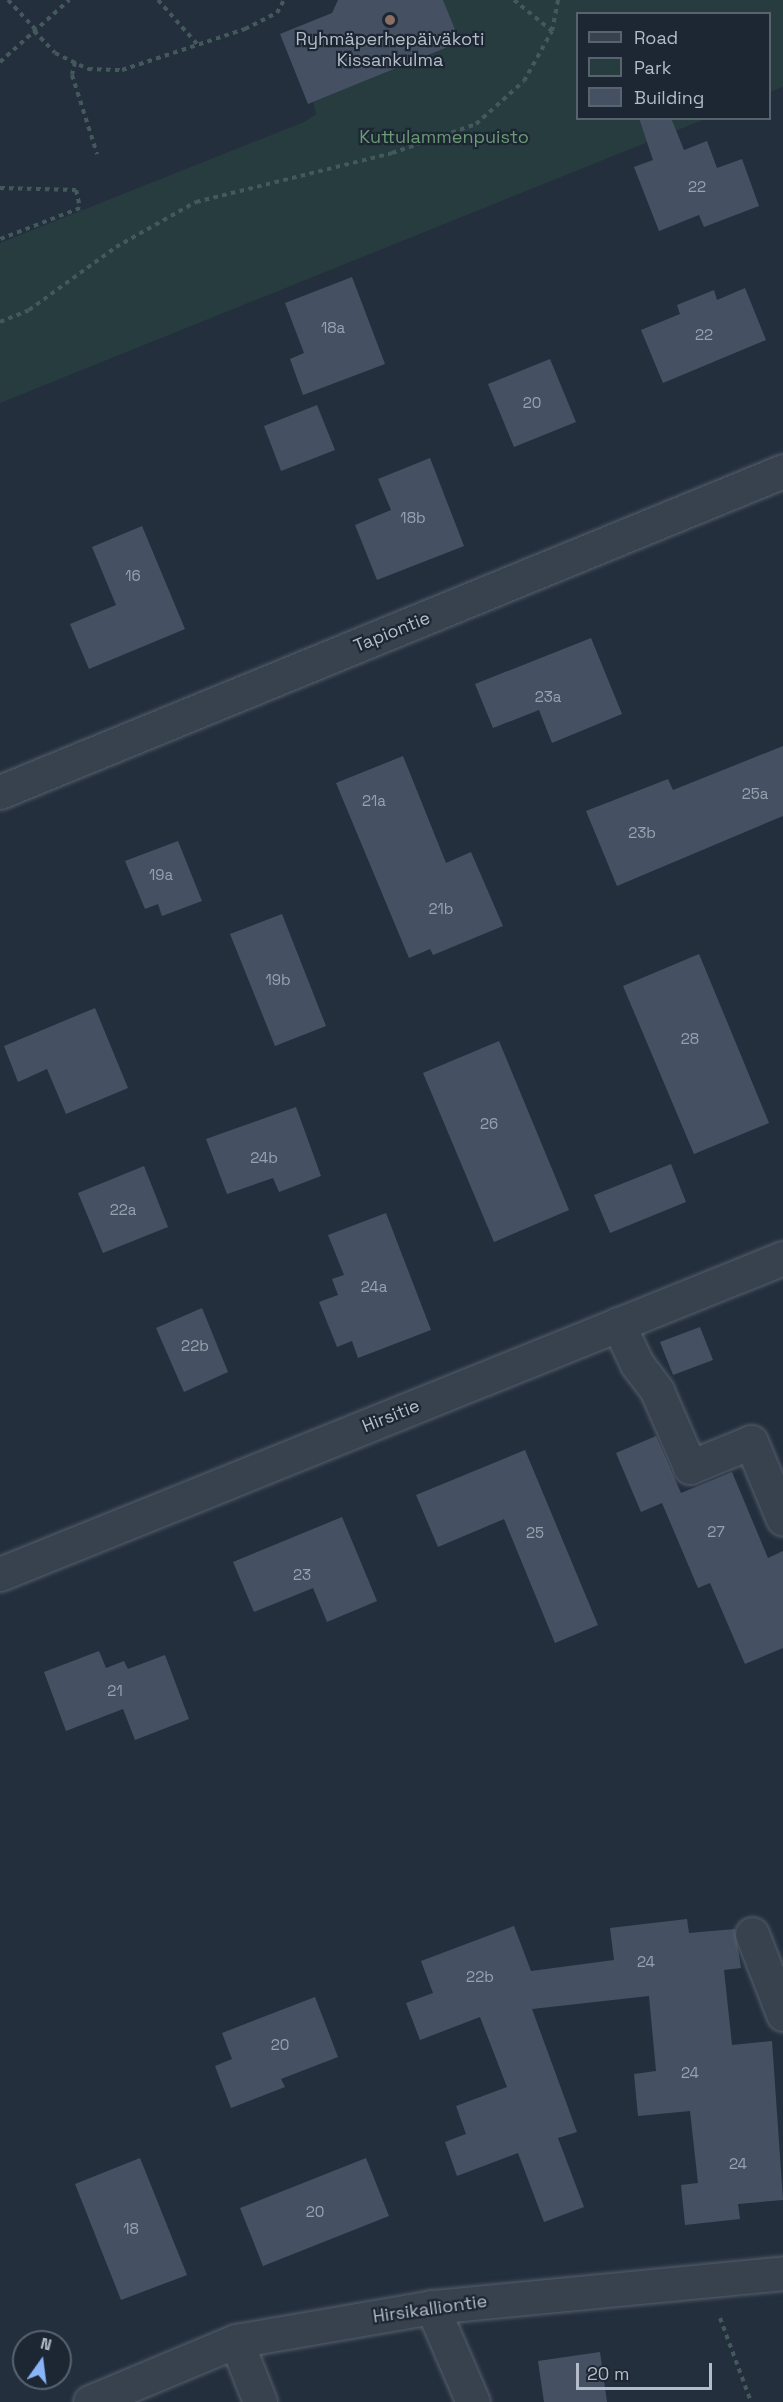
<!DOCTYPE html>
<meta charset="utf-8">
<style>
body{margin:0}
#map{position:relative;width:783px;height:2402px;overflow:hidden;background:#242f3e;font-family:"Space Grotesk",sans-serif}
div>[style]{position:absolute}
.green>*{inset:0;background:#263c3f}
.building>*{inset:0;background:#455162}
.path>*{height:4px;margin-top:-2px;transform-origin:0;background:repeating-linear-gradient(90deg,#44595c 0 4.5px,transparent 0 9px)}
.roads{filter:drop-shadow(0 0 2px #565f6c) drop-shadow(0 0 2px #565f6c)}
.minor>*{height:33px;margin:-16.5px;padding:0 16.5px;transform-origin:16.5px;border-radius:16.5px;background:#38414e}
.dots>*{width:16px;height:16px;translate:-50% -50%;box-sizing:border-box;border:3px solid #1d2633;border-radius:50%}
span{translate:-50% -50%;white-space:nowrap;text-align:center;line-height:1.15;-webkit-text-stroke:4.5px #1d2633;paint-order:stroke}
.number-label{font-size:15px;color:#98a1af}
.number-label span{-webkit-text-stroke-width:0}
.poi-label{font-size:18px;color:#b4bcc9}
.park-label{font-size:18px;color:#6b9a76}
.street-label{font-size:18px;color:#b4bcc9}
.legend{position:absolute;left:576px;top:12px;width:195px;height:108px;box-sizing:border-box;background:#1d2633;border:2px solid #59626f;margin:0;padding:8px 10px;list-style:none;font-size:18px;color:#b4bcc9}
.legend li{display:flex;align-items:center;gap:12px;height:30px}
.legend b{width:30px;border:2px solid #59626f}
.north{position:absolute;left:12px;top:2330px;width:60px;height:60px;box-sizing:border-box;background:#1d2633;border:2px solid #59626f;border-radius:50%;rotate:14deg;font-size:16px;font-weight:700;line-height:24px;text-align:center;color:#b4bcc9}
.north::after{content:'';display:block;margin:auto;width:21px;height:27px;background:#8ab4f8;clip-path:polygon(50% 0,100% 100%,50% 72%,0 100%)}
.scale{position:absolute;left:576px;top:2363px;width:136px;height:27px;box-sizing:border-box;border:3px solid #b4bcc9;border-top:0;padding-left:8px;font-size:18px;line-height:21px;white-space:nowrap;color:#b4bcc9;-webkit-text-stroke:4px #1d2633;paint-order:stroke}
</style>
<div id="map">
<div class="green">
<i style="clip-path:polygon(443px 0,783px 0,783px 87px,770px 92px,770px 14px,578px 14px,578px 118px,705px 119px,0 403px,0 243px,304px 122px,316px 114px,313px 102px,459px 42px)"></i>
</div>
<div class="building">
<i style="clip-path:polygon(338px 0,443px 0,460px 42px,308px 104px,280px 34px,332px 13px)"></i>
<i style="clip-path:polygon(639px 118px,671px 118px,684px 150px,707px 141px,717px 168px,742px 159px,759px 206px,704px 227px,699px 215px,659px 231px,634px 167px,653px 160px)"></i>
<i style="clip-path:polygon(352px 277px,385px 364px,303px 395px,290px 359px,304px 353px,285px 303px)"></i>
<i style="clip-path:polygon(745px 288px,766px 340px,663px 383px,641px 330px,680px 314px,677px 305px,714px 290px,717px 300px)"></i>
<i style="clip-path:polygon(550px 359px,576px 422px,514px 447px,488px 384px)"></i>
<i style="clip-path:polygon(317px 405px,335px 450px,281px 471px,264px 426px)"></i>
<i style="clip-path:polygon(430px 458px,464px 546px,377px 580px,355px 525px,391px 510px,378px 479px)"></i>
<i style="clip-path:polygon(142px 526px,185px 629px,89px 669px,70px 624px,116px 605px,92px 547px)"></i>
<i style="clip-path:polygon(591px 638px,622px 714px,552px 743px,539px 710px,493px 728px,475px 684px)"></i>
<i style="clip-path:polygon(783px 746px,783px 816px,617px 886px,586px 811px,668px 779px,673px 790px)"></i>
<i style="clip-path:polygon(403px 756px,446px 863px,471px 852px,503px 926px,433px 955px,430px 949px,409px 958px,336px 783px)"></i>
<i style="clip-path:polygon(178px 841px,202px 901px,162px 916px,158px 904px,145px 909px,125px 861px)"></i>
<i style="clip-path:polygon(282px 914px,326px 1026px,275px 1046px,230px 934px)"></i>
<i style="clip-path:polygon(699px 954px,769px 1123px,694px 1154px,623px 986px)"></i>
<i style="clip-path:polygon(95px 1008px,128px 1088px,66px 1114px,47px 1069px,18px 1082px,4px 1046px)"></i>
<i style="clip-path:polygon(499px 1041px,569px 1210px,494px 1242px,423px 1073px)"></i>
<i style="clip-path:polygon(296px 1107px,321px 1176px,279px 1192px,273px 1178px,227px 1194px,206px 1139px)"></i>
<i style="clip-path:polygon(671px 1164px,686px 1202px,610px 1233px,594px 1195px)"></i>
<i style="clip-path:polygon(144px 1166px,168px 1227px,103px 1253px,78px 1193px)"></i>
<i style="clip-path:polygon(386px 1213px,431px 1330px,358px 1358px,352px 1341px,337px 1347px,319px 1302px,338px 1295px,332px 1279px,344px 1275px,328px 1235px)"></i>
<i style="clip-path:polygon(202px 1308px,228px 1372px,184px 1392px,156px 1328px)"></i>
<i style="clip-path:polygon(700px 1327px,713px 1360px,673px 1375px,660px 1342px)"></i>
<i style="clip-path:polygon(656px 1436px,681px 1493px,732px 1472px,768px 1558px,783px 1551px,783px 1648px,745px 1664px,710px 1583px,698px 1588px,662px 1503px,641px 1512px,616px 1453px)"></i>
<i style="clip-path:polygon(525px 1450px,598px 1625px,555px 1643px,504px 1519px,438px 1547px,416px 1495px)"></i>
<i style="clip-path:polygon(342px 1517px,377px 1601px,327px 1622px,313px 1588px,254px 1612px,233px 1562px)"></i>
<i style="clip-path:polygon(99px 1651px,106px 1668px,124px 1661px,128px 1669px,165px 1655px,189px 1719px,135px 1740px,123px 1709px,66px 1731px,44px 1672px)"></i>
<i style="clip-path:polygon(687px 1919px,689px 1933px,735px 1929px,741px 1968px,724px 1970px,732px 2045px,772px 2041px,783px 2200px,738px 2204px,740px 2219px,685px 2225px,681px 2185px,698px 2183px,690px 2111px,638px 2116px,634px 2074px,656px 2071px,649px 1996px,532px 2009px,577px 2132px,558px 2138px,584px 2207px,544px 2222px,518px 2153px,457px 2176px,445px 2142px,466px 2134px,456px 2106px,507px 2087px,480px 2017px,420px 2040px,406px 2003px,433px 1993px,421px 1961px,514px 1926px,531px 1971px,614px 1960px,610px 1928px)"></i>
<i style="clip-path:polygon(315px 1997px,338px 2057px,281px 2079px,285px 2087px,231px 2108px,215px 2066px,232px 2059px,222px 2033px)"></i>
<i style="clip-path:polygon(140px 2158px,187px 2275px,121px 2300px,75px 2184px)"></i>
<i style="clip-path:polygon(366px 2158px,389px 2216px,263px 2266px,240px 2208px)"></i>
<i style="clip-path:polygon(600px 2352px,607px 2402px,544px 2402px,538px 2361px)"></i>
</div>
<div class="path">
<i style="left:8px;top:0;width:41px;rotate:47deg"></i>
<i style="left:158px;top:0;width:60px;rotate:48.4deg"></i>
<i style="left:514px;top:0;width:49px;rotate:39.2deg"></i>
<i style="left:34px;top:31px;width:30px;rotate:46deg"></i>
<i style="left:55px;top:53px;width:37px;rotate:26deg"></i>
<i style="left:88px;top:69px;width:34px;rotate:2deg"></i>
<i style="left:122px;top:70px;width:130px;rotate:-18.4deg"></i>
<i style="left:245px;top:29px;width:36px;rotate:-27deg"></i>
<i style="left:277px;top:13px;width:15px;rotate:-62deg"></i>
<i style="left:0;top:62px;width:93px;rotate:-41.9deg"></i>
<i style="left:75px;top:62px;width:13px;rotate:103deg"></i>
<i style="left:72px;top:75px;width:83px;rotate:72.4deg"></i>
<i style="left:0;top:188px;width:76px;rotate:1.5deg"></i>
<i style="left:76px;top:190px;width:18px;rotate:77deg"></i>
<i style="left:80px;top:208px;width:86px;rotate:158.8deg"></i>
<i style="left:0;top:322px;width:31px;rotate:-22deg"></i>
<i style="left:29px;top:310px;width:107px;rotate:-35.9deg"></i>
<i style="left:116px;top:247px;width:92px;rotate:-29.4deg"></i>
<i style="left:196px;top:202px;width:202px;rotate:-14deg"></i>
<i style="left:392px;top:153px;width:89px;rotate:-19deg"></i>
<i style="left:476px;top:124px;width:64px;rotate:-41.9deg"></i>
<i style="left:524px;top:81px;width:57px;rotate:-60.8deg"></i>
<i style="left:552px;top:31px;width:32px;rotate:-79deg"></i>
<i style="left:720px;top:2318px;width:90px;rotate:69.7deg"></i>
</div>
<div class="roads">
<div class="minor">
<i style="left:0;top:792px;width:846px;rotate:-22.29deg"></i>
<i style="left:618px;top:1324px;width:44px;rotate:64.6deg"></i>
<i style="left:637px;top:1364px;width:34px;rotate:53deg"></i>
<i style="left:657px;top:1391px;width:83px;rotate:66.5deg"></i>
<i style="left:690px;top:1467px;width:66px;rotate:-22.3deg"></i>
<i style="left:751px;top:1442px;width:83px;rotate:67.4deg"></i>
<i style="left:0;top:1574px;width:844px;rotate:-21.98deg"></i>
<i style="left:752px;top:1934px;width:86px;rotate:68.8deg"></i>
<i style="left:432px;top:2307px;width:103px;rotate:66.7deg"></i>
<i style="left:236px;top:2341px;width:66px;rotate:68.5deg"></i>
<i style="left:90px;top:2402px;width:158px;rotate:-22.7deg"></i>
<i style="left:236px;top:2341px;width:199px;rotate:-9.8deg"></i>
<i style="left:432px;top:2307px;width:353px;rotate:-5.5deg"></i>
</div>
</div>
<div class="dots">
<i style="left:390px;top:20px;background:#8d6e63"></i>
</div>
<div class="number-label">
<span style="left:697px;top:187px">22</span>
<span style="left:333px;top:328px">18a</span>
<span style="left:704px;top:335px">22</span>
<span style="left:532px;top:403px">20</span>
<span style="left:413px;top:518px">18b</span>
<span style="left:133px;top:576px">16</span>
<span style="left:548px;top:697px">23a</span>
<span style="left:755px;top:794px">25a</span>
<span style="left:374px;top:801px">21a</span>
<span style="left:642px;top:833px">23b</span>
<span style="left:161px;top:875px">19a</span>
<span style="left:441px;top:909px">21b</span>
<span style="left:278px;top:980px">19b</span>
<span style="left:690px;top:1039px">28</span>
<span style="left:489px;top:1124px">26</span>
<span style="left:264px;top:1158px">24b</span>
<span style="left:123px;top:1210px">22a</span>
<span style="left:374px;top:1287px">24a</span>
<span style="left:195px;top:1346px">22b</span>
<span style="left:716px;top:1532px">27</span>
<span style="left:535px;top:1533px">25</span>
<span style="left:302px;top:1575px">23</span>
<span style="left:115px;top:1691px">21</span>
<span style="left:646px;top:1962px">24</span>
<span style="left:480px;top:1977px">22b</span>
<span style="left:280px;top:2045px">20</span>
<span style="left:690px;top:2073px">24</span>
<span style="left:738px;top:2164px">24</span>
<span style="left:315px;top:2212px">20</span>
<span style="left:131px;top:2229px">18</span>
</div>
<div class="poi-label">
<span style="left:390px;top:50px">Ryhmäperhepäiväkoti<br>Kissankulma</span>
</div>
<div class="park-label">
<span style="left:444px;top:137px">Kuttulammenpuisto</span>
</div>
<div class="street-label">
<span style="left:392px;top:632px;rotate:-22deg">Tapiontie</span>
<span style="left:391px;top:1416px;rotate:-22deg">Hirsitie</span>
<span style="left:430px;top:2309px;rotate:-8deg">Hirsikalliontie</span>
</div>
<ul class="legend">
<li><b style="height:8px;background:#38414e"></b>Road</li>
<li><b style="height:16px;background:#263c3f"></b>Park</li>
<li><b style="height:16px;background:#455162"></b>Building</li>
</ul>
<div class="north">N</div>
<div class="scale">20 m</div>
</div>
